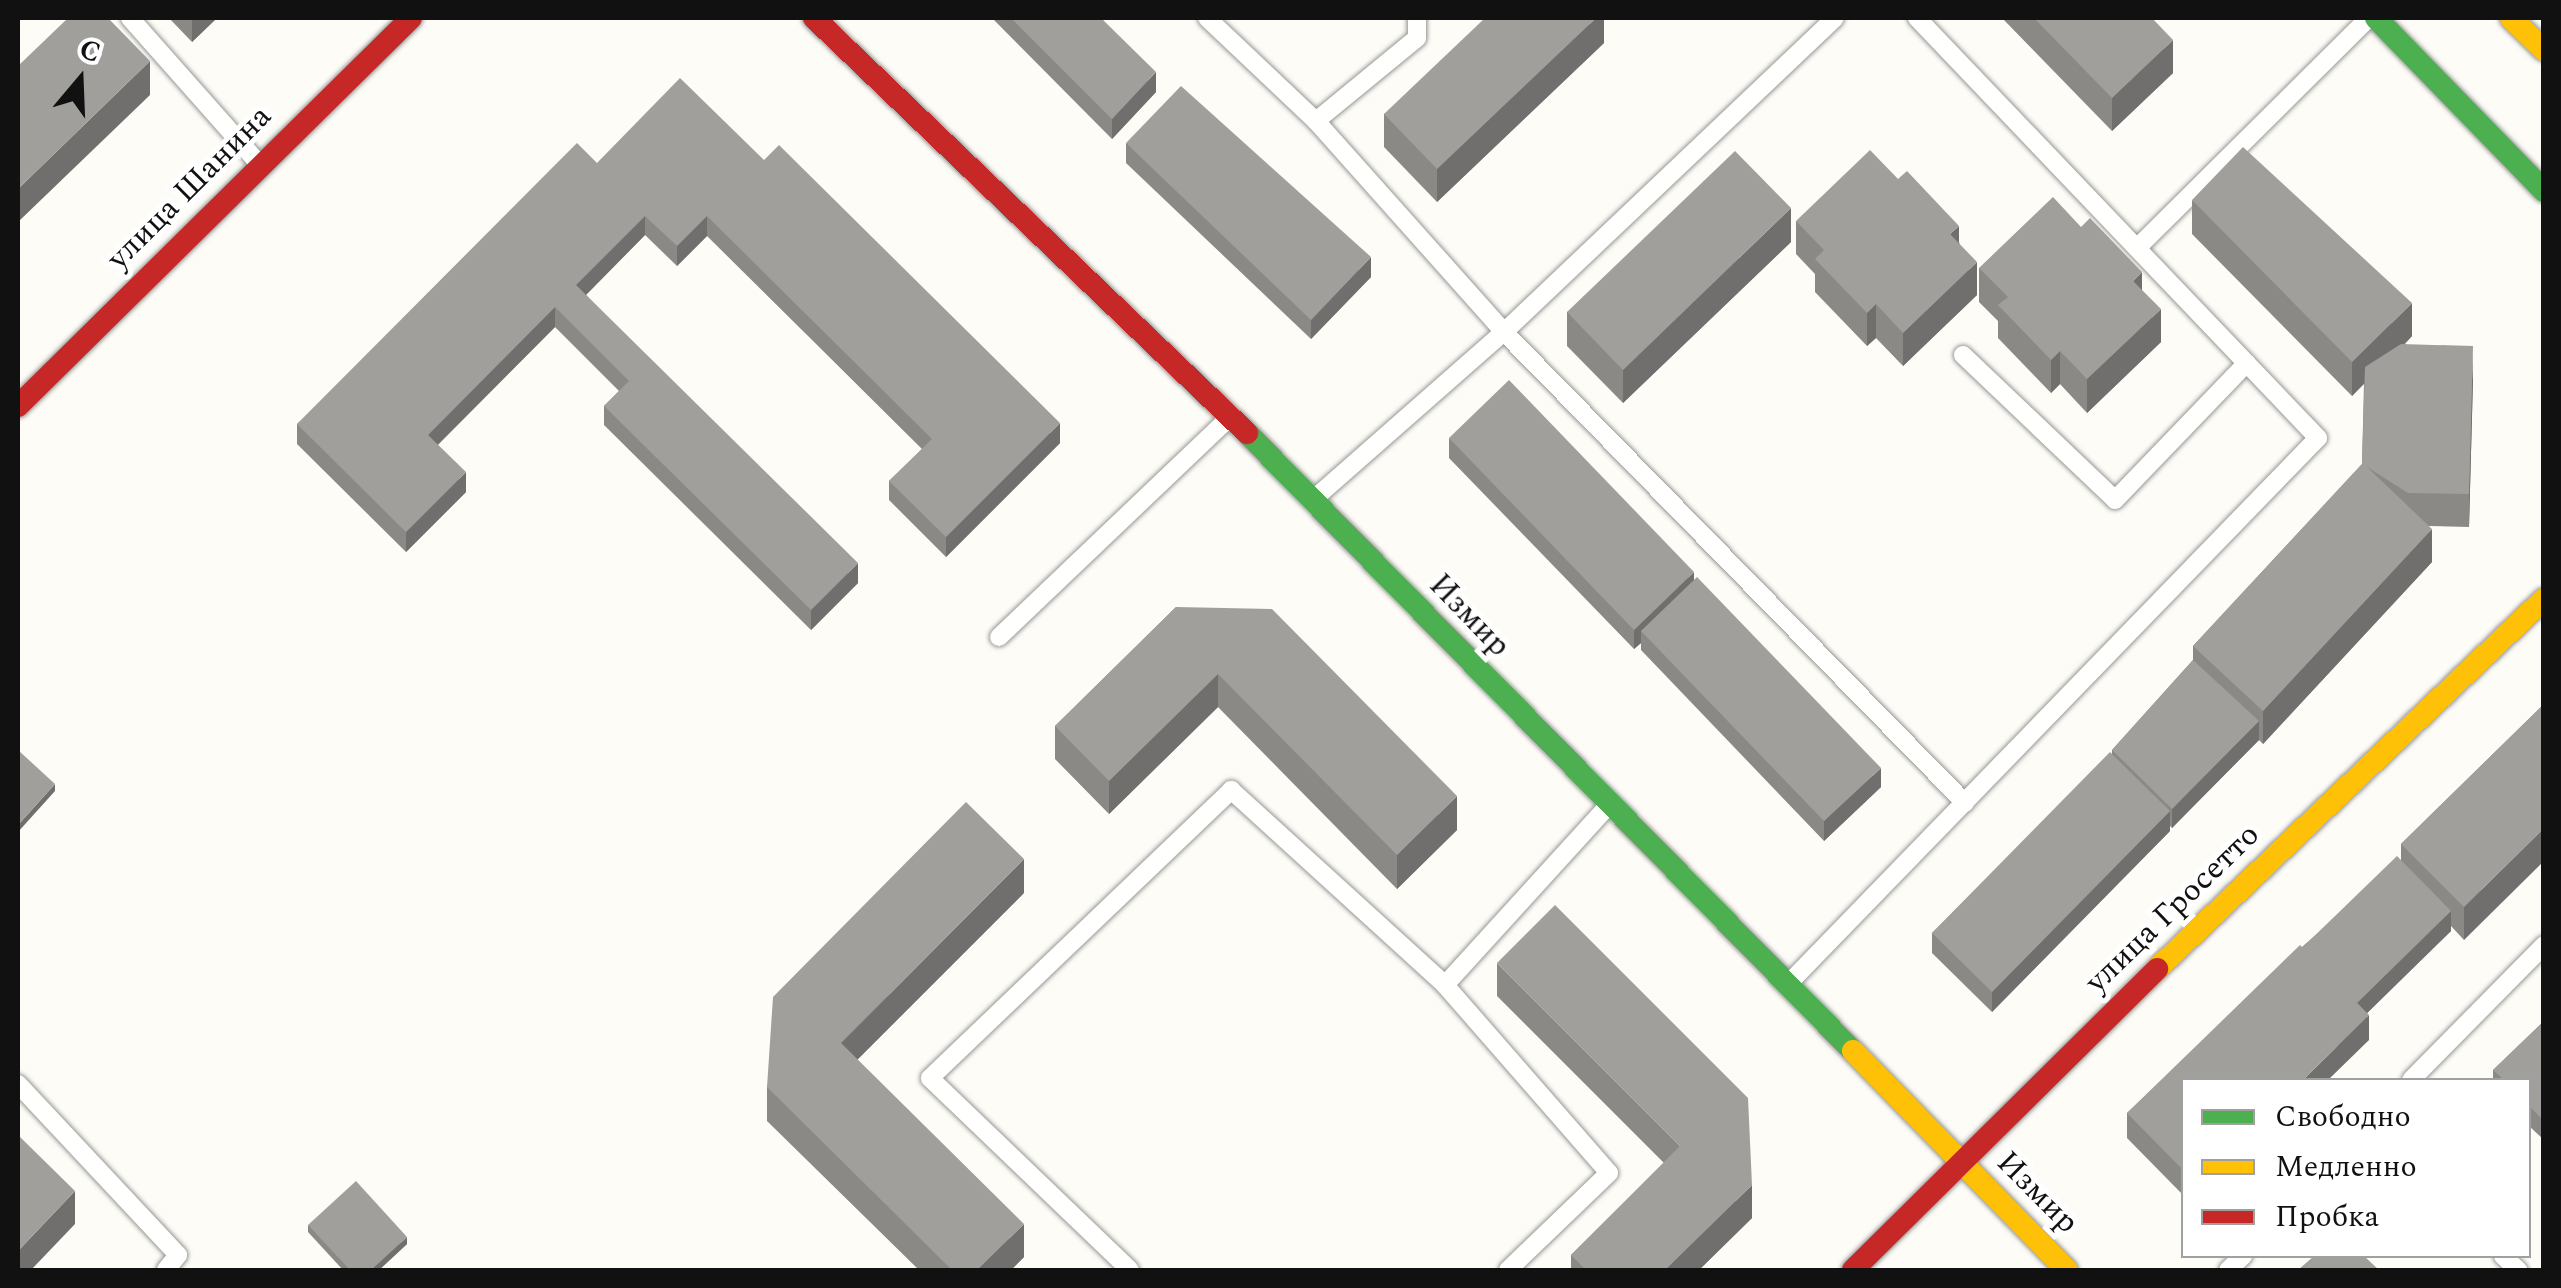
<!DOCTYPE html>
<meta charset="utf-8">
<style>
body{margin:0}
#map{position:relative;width:2561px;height:1288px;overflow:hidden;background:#fdfcf7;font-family:Spectral,serif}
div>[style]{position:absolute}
.roads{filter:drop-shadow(0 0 2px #979795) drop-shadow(0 0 2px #979795)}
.lane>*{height:18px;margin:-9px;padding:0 9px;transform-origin:9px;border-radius:9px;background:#fffffe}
.fast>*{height:22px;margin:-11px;padding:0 11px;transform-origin:11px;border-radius:11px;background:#4caf50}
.slow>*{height:22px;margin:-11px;padding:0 11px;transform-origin:11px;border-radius:11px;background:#ffc107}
.jam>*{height:22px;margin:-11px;padding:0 11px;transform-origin:11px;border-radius:11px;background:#c62828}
.wall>*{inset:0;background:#8a8986}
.shaded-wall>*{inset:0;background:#716f6d}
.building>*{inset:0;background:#a19f9c}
span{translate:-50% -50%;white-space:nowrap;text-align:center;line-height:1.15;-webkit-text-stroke:10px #fff;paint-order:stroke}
.street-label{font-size:32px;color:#111}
.frame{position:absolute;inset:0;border:20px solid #111;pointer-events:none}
.legend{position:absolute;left:2181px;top:1078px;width:350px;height:180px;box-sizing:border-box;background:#fff;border:2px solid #a0a0a0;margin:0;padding:12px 18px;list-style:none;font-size:30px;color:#111}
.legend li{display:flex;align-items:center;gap:20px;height:50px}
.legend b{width:50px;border:2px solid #a0a0a0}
.north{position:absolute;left:30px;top:30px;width:100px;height:100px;-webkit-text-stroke:8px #fff;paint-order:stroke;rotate:19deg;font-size:28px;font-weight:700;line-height:40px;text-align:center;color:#111}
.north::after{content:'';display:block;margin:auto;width:35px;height:45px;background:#111;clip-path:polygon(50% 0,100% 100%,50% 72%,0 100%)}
</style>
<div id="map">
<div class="roads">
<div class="lane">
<i style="left:130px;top:18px;width:195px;rotate:48.5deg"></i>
<i style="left:1207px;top:18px;width:150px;rotate:43.4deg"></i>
<i style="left:1417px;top:18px;width:20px;rotate:90deg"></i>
<i style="left:1417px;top:38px;width:131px;rotate:140.6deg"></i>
<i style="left:1316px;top:121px;width:283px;rotate:48.3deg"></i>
<i style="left:1504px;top:332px;width:659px;rotate:45.61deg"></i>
<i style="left:2137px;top:248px;width:327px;rotate:-44.8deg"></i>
<i style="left:1963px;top:355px;width:210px;rotate:43.6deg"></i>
<i style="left:2115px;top:500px;width:190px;rotate:-46.1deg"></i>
<i style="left:1316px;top:497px;width:250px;rotate:-41.3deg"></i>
<i style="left:1504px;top:332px;width:456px;rotate:-43.5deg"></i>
<i style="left:999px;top:637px;width:315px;rotate:-43.6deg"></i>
<i style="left:1790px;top:982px;width:758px;rotate:-45.86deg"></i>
<i style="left:2318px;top:438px;width:581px;rotate:-133.67deg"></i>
<i style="left:1445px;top:985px;width:242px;rotate:-47.7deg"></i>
<i style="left:2411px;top:1080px;width:190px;rotate:-45.4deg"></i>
<i style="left:18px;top:1084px;width:234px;rotate:46.9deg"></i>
<i style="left:178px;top:1255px;width:19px;rotate:129deg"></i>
<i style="left:2503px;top:1256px;width:21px;rotate:43deg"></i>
<i style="left:1130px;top:1270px;width:277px;rotate:-136.2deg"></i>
<i style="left:930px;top:1078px;width:417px;rotate:-43.7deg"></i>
<i style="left:1231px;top:790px;width:290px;rotate:42.3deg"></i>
<i style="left:1445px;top:985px;width:249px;rotate:48.9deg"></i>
<i style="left:1609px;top:1173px;width:140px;rotate:136.2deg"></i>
<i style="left:2228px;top:1270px;width:21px;rotate:-43deg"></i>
</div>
<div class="fast">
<i style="left:2376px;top:18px;width:241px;rotate:45.8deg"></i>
<i style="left:1247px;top:433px;width:866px;rotate:45.56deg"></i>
</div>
<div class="slow">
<i style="left:2511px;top:18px;width:46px;rotate:44.1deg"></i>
<i style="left:2157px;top:969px;width:535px;rotate:-43.71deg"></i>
<i style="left:1853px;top:1051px;width:306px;rotate:45.7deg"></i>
</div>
<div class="jam">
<i style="left:814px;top:18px;width:600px;rotate:43.78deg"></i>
<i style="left:18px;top:406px;width:552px;rotate:-44.63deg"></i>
<i style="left:1853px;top:1270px;width:428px;rotate:-44.7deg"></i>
</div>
</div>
<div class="wall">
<i style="clip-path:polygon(169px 18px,217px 18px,192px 42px)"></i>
<i style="clip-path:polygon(992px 18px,1101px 18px,1156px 92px,1112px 139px)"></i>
<i style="clip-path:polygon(1604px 18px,1604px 43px,1437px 202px,1384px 147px,1384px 114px)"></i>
<i style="clip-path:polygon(2002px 18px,2152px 18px,2173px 73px,2112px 131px)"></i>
<i style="clip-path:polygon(1126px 143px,1371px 277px,1311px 339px,1126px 163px)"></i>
<i style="clip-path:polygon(764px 160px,1060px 443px,946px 557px,889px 500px,889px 481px,922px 449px,707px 236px,677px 266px,645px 235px,586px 295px,858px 583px,811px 630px,604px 425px,604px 406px,619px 391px,555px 327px,438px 445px,466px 492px,406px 552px,297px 444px,297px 424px,597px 163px)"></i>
<i style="clip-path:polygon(2192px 200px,2412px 336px,2405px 344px,2473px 379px,2469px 527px,2429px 526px,2432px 562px,2263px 744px,2259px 740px,2172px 828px,2170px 826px,2170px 831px,1992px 1012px,1932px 953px,1932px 933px,2112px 755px,2112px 750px,2193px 660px,2193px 646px,2362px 464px,2364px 383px,2352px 396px,2192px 234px)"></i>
<i style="clip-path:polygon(1796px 221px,1959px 242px,1977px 295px,1903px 366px,1876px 338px,1867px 346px,1815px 292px,1815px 274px,1796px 254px)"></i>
<i style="clip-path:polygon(1791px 242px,1623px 403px,1567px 346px,1567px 312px)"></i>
<i style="clip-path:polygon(1979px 268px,2142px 290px,2161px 342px,2087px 413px,2060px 384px,2051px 393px,1998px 338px,1998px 321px,1979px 302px)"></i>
<i style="clip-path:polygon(1449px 438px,1694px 581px,1881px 787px,1824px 841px,1641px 650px,1641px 643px,1634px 649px,1449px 458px)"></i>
<i style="clip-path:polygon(1176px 607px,1457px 830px,1397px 889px,1218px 707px,1109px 814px,1055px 759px,1055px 726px)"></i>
<i style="clip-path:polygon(2544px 704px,2464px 940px,2451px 926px,2451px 931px,2367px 1013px,2369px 1040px,2184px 1080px,2184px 1196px,2127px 1138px,2127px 1113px,2302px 947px,2401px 860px,2401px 844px)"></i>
<i style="clip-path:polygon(1024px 893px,857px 1060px,1024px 1257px,1011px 1270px,919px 1270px,767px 1121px,767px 1087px)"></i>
<i style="clip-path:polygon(1497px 963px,1752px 1218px,1699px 1270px,1571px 1270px,1571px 1255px,1664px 1163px,1497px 996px)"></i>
<i style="clip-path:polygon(2544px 1021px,2544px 1140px,2528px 1125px,2528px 1080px,2493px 1080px,2493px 1070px)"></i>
<i style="clip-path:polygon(308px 1225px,407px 1244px,379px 1270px,343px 1270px,308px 1232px)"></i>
</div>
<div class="shaded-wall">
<i style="clip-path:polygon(192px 18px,217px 18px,192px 42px)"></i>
<i style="clip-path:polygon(1596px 18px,1604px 18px,1604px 43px,1437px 202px,1437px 169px)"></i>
<i style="clip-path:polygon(2173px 40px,2173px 73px,2112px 131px,2112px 98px)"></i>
<i style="clip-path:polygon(150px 61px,150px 95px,18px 222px,18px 189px)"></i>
<i style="clip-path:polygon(1156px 72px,1156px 92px,1112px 139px,1112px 119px)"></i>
<i style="clip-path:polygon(1791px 208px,1791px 242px,1623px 403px,1623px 370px)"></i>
<i style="clip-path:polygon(645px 216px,645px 235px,576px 305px,576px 285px)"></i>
<i style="clip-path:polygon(707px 216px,707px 236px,677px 266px,677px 246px)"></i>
<i style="clip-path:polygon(1959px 226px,1959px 259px,1950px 234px)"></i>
<i style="clip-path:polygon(1371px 257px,1371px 277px,1311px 339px,1311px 320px)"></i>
<i style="clip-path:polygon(1977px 262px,1977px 295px,1903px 366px,1903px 333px)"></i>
<i style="clip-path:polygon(2142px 272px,2142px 306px,2133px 281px)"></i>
<i style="clip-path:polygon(2412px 303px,2412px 336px,2352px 396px,2352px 362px)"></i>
<i style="clip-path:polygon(1876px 304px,1876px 338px,1867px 346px,1867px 313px)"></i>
<i style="clip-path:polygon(555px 307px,555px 327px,428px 454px,428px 435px)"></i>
<i style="clip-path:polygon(2161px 309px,2161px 342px,2087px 413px,2087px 379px)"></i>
<i style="clip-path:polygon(2473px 346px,2473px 379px,2469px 527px,2469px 494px)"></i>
<i style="clip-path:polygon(2060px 351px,2060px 384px,2051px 393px,2051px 360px)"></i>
<i style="clip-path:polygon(1060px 423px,1060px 443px,946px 557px,946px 537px)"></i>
<i style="clip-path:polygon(466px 472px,466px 492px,406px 552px,406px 532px)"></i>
<i style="clip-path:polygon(2432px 529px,2432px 562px,2263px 744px,2263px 711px)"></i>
<i style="clip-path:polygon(858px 563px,858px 583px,811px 630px,811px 610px)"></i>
<i style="clip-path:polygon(1694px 572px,1694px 592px,1641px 631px,1641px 643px,1634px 649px,1634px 630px)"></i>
<i style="clip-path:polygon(1218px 674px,1218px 707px,1109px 814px,1109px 781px)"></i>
<i style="clip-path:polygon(2259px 721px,2259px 740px,2172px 828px,2172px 809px)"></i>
<i style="clip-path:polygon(1881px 768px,1881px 787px,1824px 841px,1824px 821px)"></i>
<i style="clip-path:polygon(55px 784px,55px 791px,18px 832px,18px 825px)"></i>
<i style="clip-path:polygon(1457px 796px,1457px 830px,1397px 889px,1397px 855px)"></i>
<i style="clip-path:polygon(2170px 811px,2170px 831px,1992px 1012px,1992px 992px)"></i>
<i style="clip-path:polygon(2544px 828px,2544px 861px,2464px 940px,2464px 907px)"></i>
<i style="clip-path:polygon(1024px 859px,1024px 893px,841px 1076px,841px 1043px)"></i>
<i style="clip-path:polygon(2451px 911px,2451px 931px,2357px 1023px,2357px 1003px)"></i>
<i style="clip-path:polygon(2369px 1015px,2369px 1040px,2328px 1080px,2303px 1080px)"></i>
<i style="clip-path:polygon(1752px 1185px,1752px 1218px,1699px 1270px,1665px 1270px)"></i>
<i style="clip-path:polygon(75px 1191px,75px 1224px,31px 1270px,18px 1270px,18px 1251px)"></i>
<i style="clip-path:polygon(1024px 1224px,1024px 1257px,1011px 1270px,977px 1270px)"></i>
<i style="clip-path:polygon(407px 1237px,407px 1244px,379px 1270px,371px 1270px)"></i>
</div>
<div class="building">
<i style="clip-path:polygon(68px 18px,108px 18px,150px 61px,18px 189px,18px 66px)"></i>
<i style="clip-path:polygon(1011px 18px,1101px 18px,1156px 72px,1112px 119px)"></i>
<i style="clip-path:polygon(1485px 18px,1596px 18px,1437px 169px,1384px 114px)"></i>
<i style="clip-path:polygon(2034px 18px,2152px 18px,2173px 40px,2112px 98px)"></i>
<i style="clip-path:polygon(680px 78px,764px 160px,779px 145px,1060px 423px,946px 537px,889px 481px,932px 439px,707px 216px,677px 246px,645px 216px,576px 285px,858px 563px,811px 610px,604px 406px,629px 381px,555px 307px,428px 435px,466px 472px,406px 532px,297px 424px,577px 143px,597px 163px)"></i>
<i style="clip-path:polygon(1181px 86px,1371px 257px,1311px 320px,1126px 143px)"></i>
<i style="clip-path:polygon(2243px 147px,2412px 303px,2352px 362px,2192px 200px)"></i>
<i style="clip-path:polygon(1870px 150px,1898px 179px,1907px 171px,1959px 226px,1950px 234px,1977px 262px,1903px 333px,1876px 304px,1867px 313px,1815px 259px,1824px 250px,1796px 221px)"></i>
<i style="clip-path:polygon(1735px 151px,1791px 208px,1623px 370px,1567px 312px)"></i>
<i style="clip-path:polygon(2053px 197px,2081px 227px,2090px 218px,2142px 272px,2133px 281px,2161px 309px,2087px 379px,2060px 351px,2051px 360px,1998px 305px,2008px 297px,1979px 268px)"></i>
<i style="clip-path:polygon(2401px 344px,2473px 346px,2469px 494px,2408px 493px,2367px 467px,2432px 529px,2263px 711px,2193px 646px,2362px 464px,2365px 367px)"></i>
<i style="clip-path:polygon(1509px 380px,1694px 572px,1634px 630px,1449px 438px)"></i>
<i style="clip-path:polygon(1697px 577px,1881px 768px,1824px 821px,1641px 631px)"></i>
<i style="clip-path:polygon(1176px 607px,1272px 609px,1457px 796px,1397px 855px,1218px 674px,1109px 781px,1055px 726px)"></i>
<i style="clip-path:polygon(2193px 660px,2259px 721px,2172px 809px,2112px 750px)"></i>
<i style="clip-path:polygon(2544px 704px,2544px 828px,2464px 907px,2401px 844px)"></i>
<i style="clip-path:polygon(18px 750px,55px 784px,18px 825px)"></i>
<i style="clip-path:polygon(2110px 752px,2170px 811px,1992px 992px,1932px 933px)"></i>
<i style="clip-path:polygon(966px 802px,1024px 859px,841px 1043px,1024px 1224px,977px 1270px,952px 1270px,767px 1087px,773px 997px)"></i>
<i style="clip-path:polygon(2397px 856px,2451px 911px,2357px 1003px,2302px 948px)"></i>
<i style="clip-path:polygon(1555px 905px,1748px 1098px,1752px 1185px,1665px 1270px,1586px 1270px,1571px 1255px,1680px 1146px,1497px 963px)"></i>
<i style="clip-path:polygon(2300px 945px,2369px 1015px,2303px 1080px,2184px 1080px,2184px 1171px,2127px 1113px)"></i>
<i style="clip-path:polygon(2544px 1021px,2544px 1121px,2528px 1105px,2528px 1080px,2504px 1080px,2493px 1070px)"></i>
<i style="clip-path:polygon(18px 1135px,75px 1191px,18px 1251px)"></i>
<i style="clip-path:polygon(356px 1181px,407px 1237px,371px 1270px,350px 1270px,308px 1225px)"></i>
<i style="clip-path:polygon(2314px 1256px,2364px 1256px,2379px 1270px,2298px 1270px)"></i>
</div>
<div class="street-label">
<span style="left:190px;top:188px;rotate:-45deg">улица Шанина</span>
<span style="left:1469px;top:616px;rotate:46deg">Измир</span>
<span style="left:2173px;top:909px;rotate:-44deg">улица Гросетто</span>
<span style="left:2037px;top:1193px;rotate:45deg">Измир</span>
</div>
<div class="frame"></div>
<ul class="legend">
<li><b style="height:12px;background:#4caf50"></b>Свободно</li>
<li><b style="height:12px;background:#ffc107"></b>Медленно</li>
<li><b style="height:12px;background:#c62828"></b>Пробка</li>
</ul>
<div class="north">С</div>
</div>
